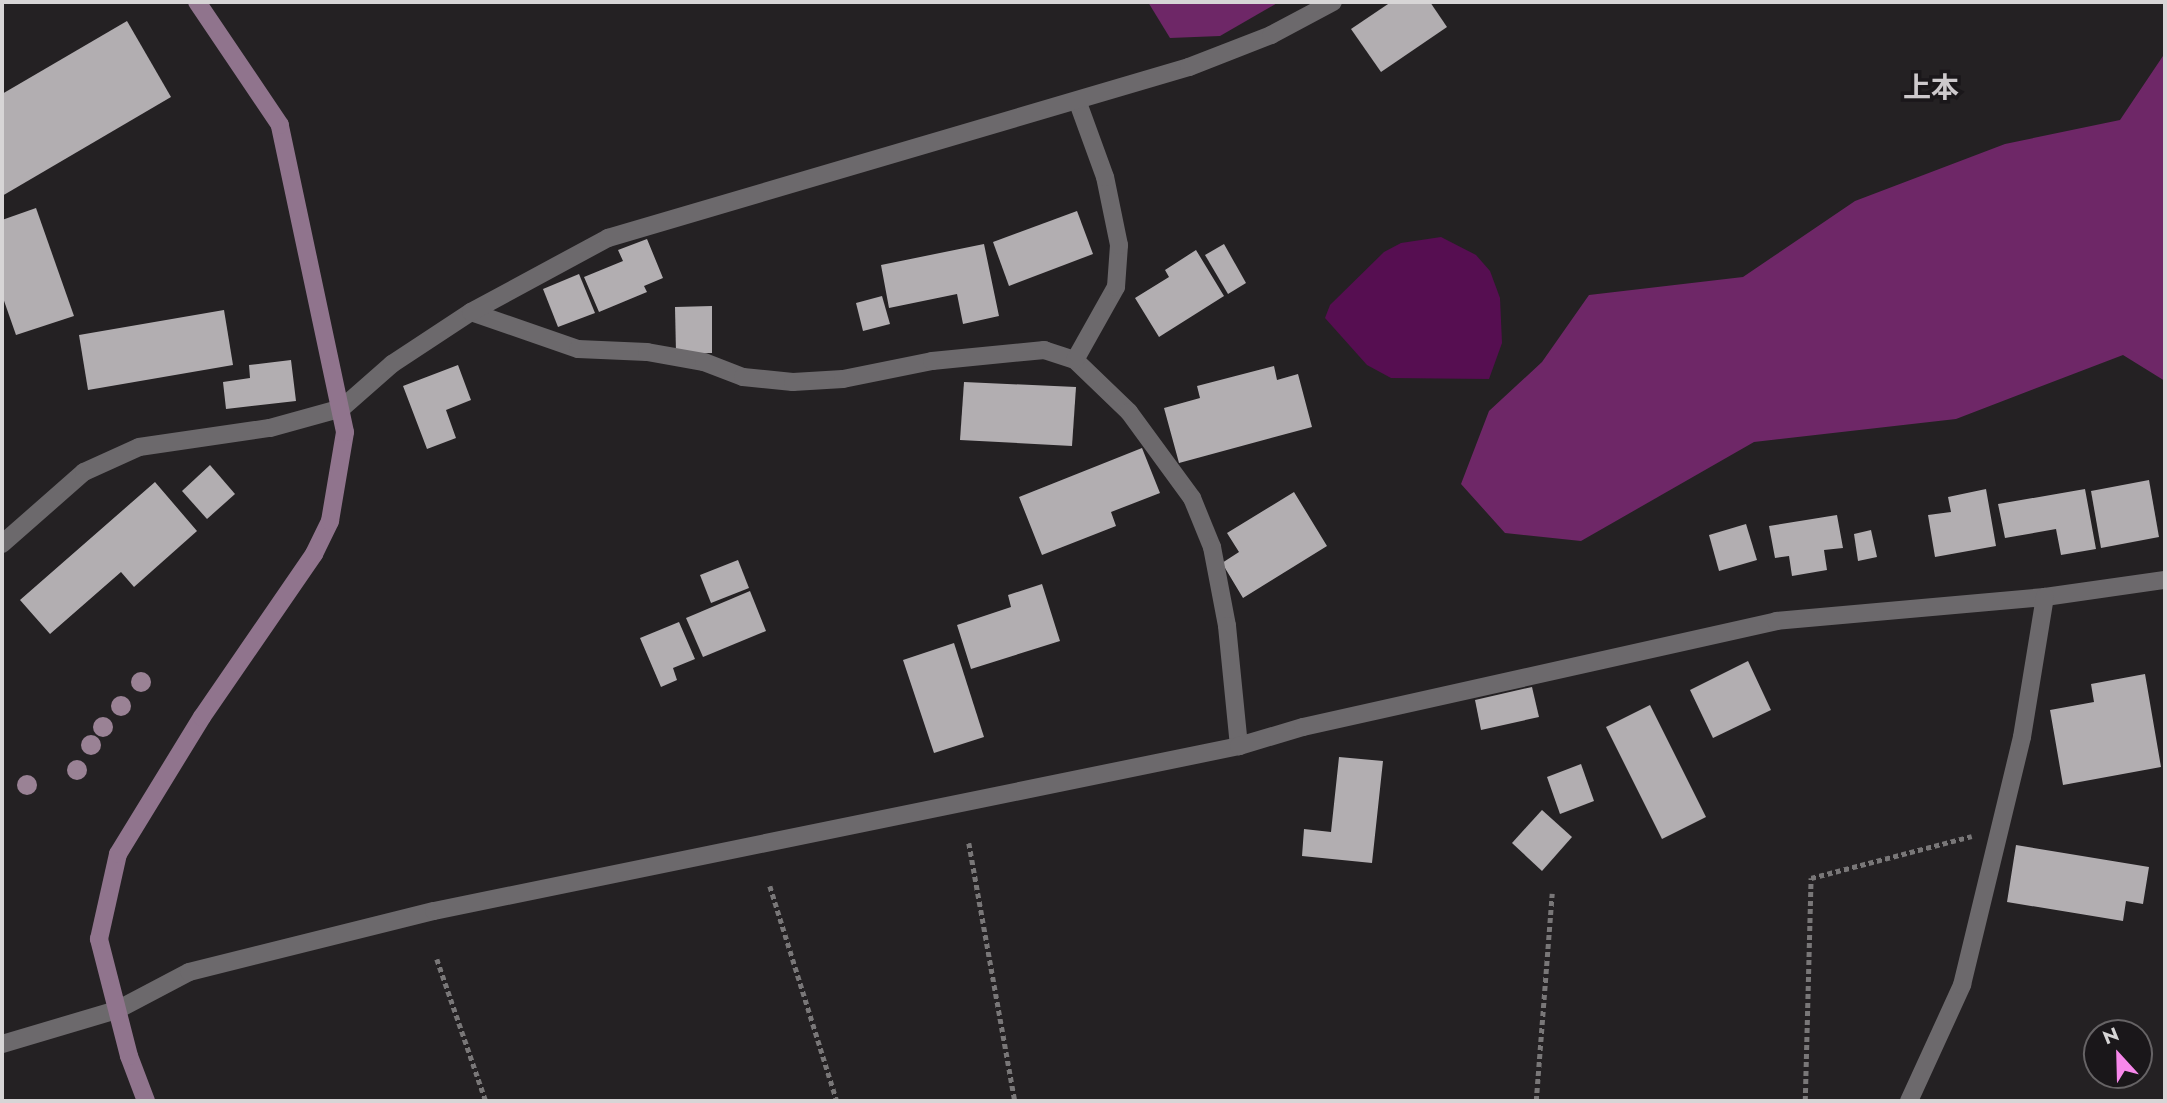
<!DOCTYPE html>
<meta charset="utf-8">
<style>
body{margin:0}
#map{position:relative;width:2167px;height:1103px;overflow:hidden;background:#242123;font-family:Jost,"Noto Sans JP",sans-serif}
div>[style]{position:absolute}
.forest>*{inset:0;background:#6e2767}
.water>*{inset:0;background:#560e51}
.building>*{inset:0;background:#b2aeb1}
.path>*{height:4.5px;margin-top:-2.25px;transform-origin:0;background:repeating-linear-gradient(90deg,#797778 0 5px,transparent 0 8.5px)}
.street>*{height:18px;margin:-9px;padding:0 9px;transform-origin:9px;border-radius:9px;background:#6c696c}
.secondary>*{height:18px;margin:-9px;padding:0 9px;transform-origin:9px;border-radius:9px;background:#90748d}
.trees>*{width:20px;height:20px;margin:-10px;border-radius:50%;background:#9a8295}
span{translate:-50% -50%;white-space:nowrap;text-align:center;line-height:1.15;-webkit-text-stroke:7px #1a171a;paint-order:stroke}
.quarter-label{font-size:28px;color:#cdc9cc;font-weight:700}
.frame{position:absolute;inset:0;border:4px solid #d7d5d6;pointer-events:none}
.north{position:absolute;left:2083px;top:1019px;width:70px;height:70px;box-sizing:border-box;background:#1a171a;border:2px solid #666365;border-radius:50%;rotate:338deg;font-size:19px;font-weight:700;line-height:28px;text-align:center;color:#d7d5d6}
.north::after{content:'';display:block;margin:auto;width:24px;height:32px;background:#f888eb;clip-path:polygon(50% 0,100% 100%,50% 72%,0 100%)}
</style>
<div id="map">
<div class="forest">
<i style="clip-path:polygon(1148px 2px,1279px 2px,1220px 36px,1170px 38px)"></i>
<i style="clip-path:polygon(2165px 53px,2165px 381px,2123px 355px,1956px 419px,1754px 442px,1581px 541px,1505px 533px,1461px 484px,1489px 411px,1542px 362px,1589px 295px,1743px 277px,1855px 201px,2005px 144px,2120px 120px)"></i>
</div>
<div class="water">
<i style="clip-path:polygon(1441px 237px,1476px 255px,1490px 271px,1500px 298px,1502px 343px,1489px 379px,1391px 378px,1367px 365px,1325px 318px,1330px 305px,1384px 252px,1401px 243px)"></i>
</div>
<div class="building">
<i style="clip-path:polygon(1391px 2px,1430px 2px,1447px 27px,1381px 72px,1351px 29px)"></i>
<i style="clip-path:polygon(127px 21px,171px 97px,2px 196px,2px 94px)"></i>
<i style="clip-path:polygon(36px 208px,74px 316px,16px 335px,2px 295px,2px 220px)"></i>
<i style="clip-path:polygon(1077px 211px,1093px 254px,1009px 286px,993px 242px)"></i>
<i style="clip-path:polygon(647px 239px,663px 278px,644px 286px,647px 292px,599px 312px,584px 277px,623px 261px,618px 250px)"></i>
<i style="clip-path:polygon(984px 244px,999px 316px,963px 324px,957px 294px,889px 308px,881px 265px)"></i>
<i style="clip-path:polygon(1224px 244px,1246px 283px,1228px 294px,1205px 255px)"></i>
<i style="clip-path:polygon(1196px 250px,1224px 296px,1159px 337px,1135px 298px,1169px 277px,1165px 270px)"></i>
<i style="clip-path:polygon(579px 274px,595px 313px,558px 327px,543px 289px)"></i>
<i style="clip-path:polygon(882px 296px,890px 324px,863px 331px,856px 303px)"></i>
<i style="clip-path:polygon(712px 306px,712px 353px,676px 353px,675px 307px)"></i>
<i style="clip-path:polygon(224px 310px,233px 365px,88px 390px,79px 335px)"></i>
<i style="clip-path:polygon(291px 360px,296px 401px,226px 409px,223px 382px,250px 378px,249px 365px)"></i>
<i style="clip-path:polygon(458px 365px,471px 400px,446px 410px,456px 438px,427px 449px,403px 386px)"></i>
<i style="clip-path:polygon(1274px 366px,1277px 380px,1298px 374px,1312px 427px,1179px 463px,1164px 408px,1200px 398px,1197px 386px)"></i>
<i style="clip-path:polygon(964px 382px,1076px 387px,1072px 446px,960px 440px)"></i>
<i style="clip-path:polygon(1142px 448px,1160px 493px,1111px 512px,1116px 526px,1042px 555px,1019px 497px)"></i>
<i style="clip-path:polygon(210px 465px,235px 494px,207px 519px,182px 491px)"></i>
<i style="clip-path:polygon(2149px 480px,2159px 537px,2101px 548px,2091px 491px)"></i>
<i style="clip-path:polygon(155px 482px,197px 531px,134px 587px,121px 572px,50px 634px,20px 600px)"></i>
<i style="clip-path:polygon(1986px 489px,1996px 546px,1935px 557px,1928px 515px,1951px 512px,1948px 497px)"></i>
<i style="clip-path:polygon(2085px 489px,2096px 549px,2061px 555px,2056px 529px,2005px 538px,1998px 504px)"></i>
<i style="clip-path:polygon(1294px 492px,1327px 546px,1243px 598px,1222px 563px,1239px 552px,1227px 533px)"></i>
<i style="clip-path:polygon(1837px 515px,1843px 548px,1824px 550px,1827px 570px,1792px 576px,1789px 556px,1775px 558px,1769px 526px)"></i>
<i style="clip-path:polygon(1746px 524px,1757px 560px,1719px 571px,1709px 535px)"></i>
<i style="clip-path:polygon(1871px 530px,1877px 557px,1858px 561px,1854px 534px)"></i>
<i style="clip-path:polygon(738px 560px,749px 588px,711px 603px,700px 575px)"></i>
<i style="clip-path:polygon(1042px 584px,1060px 641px,971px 669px,957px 625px,1011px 607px,1008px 595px)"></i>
<i style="clip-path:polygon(750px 591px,766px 631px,703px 657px,686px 618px)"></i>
<i style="clip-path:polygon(679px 622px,695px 659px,673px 668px,677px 680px,661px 687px,640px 638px)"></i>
<i style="clip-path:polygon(954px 643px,984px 737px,934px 753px,903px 660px)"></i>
<i style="clip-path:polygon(1748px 661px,1771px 710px,1713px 738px,1690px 690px)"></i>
<i style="clip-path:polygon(2145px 674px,2161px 767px,2063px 785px,2050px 710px,2094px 702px,2091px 684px)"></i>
<i style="clip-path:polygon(1532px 687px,1539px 717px,1481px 730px,1475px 700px)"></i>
<i style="clip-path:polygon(1650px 705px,1706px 817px,1662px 839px,1606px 727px)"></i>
<i style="clip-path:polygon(1339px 757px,1383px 761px,1372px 863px,1302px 856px,1304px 829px,1331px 832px)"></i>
<i style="clip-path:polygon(1581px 764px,1594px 801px,1560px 814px,1547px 777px)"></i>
<i style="clip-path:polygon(1542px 810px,1572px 837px,1542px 871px,1512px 843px)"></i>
<i style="clip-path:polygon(2016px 845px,2149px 867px,2143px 904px,2126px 901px,2123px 921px,2007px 902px)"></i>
</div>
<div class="path">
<i style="left:969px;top:843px;width:262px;rotate:79.9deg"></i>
<i style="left:770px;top:886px;width:225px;rotate:72.7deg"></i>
<i style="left:437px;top:959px;width:150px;rotate:71deg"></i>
<i style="left:1536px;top:1101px;width:208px;rotate:-85.6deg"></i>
<i style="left:1805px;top:1101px;width:223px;rotate:-88.5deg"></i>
<i style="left:1811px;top:878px;width:166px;rotate:-14.6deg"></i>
</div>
<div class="street">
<i style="left:471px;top:312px;width:113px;rotate:19.1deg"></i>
<i style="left:578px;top:349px;width:69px;rotate:2.5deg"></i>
<i style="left:647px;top:352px;width:58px;rotate:10deg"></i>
<i style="left:704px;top:362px;width:42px;rotate:21deg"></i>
<i style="left:743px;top:377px;width:50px;rotate:5.7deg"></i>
<i style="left:793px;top:382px;width:50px;rotate:-3.4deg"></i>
<i style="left:843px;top:379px;width:91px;rotate:-11.4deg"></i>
<i style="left:932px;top:361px;width:113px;rotate:-5.6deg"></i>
<i style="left:1044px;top:350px;width:33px;rotate:18deg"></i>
<i style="left:1075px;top:360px;width:75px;rotate:43.9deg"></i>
<i style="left:1129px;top:412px;width:107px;rotate:53.8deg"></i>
<i style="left:1192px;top:498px;width:53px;rotate:67.8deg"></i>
<i style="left:1212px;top:547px;width:80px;rotate:79.2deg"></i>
<i style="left:1227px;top:626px;width:121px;rotate:84.3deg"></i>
<i style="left:1075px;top:360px;width:84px;rotate:-60.7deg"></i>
<i style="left:1116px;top:287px;width:42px;rotate:-85.9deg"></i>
<i style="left:1119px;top:245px;width:69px;rotate:-101.6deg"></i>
<i style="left:1105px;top:177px;width:79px;rotate:-110deg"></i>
<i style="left:2px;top:544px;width:109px;rotate:-41.3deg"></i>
<i style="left:84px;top:472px;width:60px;rotate:-24.4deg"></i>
<i style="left:139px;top:447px;width:132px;rotate:-8.3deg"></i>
<i style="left:270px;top:428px;width:75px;rotate:-15.5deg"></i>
<i style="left:342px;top:408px;width:67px;rotate:-41.3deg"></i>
<i style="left:392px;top:364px;width:95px;rotate:-33.4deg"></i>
<i style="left:471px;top:312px;width:156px;rotate:-28.4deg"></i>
<i style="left:608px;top:238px;width:606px;rotate:-16.4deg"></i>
<i style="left:1189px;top:67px;width:88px;rotate:-21.3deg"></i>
<i style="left:1271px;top:35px;width:70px;rotate:-28deg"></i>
<i style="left:2px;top:1044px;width:120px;rotate:-16.5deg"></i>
<i style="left:117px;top:1010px;width:81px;rotate:-27.8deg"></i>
<i style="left:189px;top:972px;width:252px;rotate:-14deg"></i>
<i style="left:434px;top:911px;width:822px;rotate:-11.58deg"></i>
<i style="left:1239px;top:746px;width:67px;rotate:-16.5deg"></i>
<i style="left:1303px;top:727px;width:485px;rotate:-12.6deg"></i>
<i style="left:1776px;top:621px;width:270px;rotate:-5.1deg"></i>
<i style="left:2045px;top:597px;width:121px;rotate:-8.1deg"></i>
<i style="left:1909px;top:1101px;width:128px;rotate:-65.4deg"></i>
<i style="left:1962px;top:985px;width:255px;rotate:-76.4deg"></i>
<i style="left:2022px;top:737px;width:142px;rotate:-80.7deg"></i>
</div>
<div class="secondary">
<i style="left:146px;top:1101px;width:48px;rotate:-110.7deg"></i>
<i style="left:129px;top:1056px;width:121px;rotate:-104.4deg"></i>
<i style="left:99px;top:939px;width:87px;rotate:-77.4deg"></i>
<i style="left:118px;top:854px;width:161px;rotate:-58.5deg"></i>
<i style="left:202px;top:717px;width:198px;rotate:-55.5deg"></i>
<i style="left:314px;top:554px;width:37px;rotate:-64deg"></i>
<i style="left:330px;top:521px;width:90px;rotate:-80.4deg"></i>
<i style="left:345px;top:432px;width:314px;rotate:-102deg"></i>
<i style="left:280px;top:125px;width:148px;rotate:-124deg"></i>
</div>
<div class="trees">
<i style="left:141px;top:682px"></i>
<i style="left:121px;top:706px"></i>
<i style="left:103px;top:727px"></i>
<i style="left:91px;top:745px"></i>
<i style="left:77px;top:770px"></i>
<i style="left:27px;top:785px"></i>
</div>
<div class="quarter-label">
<span style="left:1931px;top:88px">上本</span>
</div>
<div class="frame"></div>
<div class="north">N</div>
</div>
